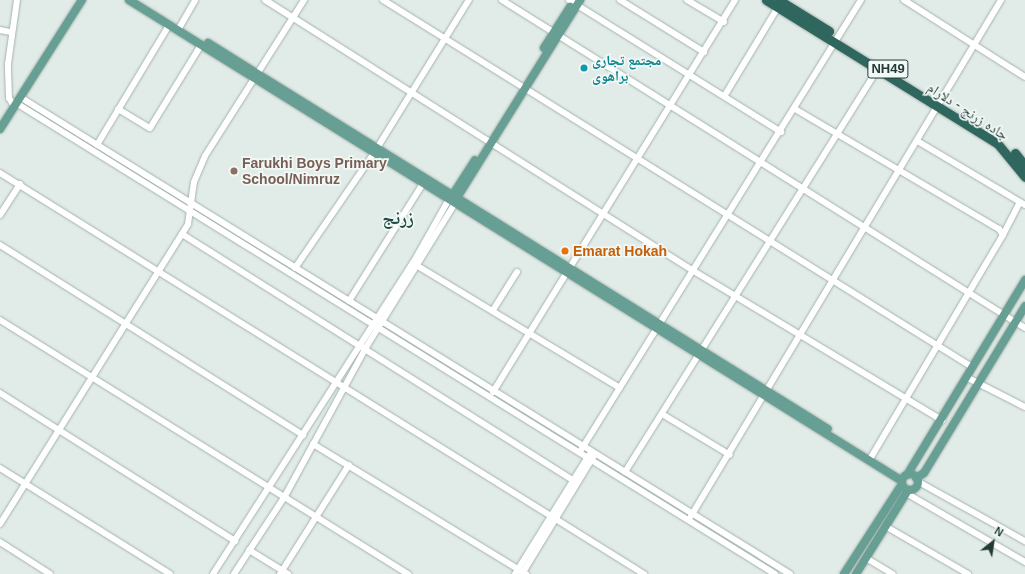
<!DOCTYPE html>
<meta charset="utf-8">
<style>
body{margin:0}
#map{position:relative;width:1025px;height:574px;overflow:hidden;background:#e1ebe7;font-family:Helvetica,"Noto Naskh Arabic",sans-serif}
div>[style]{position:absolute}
.roads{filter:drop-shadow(0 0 1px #a4b3ae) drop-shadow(0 0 1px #a4b3ae)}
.minor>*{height:6px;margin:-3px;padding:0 3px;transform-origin:3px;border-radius:3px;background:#fff}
.major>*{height:8px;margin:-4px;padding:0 4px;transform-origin:4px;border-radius:4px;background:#679f94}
.major>.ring{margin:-4px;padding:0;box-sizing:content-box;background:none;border:8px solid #679f94;border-radius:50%}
.highway>*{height:9px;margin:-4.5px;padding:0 4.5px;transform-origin:4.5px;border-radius:4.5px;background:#2f665e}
.dots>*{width:11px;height:11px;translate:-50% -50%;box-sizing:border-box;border:2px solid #f1f8f5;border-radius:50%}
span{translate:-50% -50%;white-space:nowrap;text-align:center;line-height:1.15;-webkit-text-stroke:3.5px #f1f8f5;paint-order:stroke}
.shield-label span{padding:1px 3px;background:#f1f8f5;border:1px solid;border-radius:3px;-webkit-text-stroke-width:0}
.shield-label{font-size:13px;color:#223b36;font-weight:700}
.culture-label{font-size:14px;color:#0d838f;font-weight:700}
.left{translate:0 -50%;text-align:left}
.street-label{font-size:14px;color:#223b36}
.education-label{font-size:14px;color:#785e54;font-weight:700}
.food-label{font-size:14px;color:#c56008;font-weight:700}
.district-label{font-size:18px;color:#1f4c44;font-weight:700}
.north{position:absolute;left:973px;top:522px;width:40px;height:40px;-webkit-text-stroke:3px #f1f8f5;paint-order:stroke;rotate:30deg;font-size:11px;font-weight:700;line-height:16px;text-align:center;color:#223b36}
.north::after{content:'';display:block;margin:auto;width:14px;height:18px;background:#223b36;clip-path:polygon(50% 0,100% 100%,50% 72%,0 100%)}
</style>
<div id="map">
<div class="roads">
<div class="minor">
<i style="left:265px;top:0;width:505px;rotate:32.31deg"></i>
<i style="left:692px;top:270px;width:292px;rotate:31deg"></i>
<i style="left:383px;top:0;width:694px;rotate:31.93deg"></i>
<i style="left:502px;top:0;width:617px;rotate:32.09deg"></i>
<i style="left:569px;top:0;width:250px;rotate:31.9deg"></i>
<i style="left:620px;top:0;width:99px;rotate:31.8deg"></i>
<i style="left:687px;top:0;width:43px;rotate:30.7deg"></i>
<i style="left:904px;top:0;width:143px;rotate:32.5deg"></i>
<i style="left:0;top:30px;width:10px;rotate:11deg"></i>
<i style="left:178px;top:30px;width:34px;rotate:-60deg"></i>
<i style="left:725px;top:95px;width:103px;rotate:-58.9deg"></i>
<i style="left:20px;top:97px;width:906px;rotate:31.78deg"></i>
<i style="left:16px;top:103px;width:893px;rotate:31.82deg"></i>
<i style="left:14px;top:106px;width:9px;rotate:-122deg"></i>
<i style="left:9px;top:98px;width:34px;rotate:-92deg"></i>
<i style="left:8px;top:64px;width:65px;rotate:-82deg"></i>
<i style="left:118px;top:109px;width:37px;rotate:31deg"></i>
<i style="left:150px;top:128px;width:97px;rotate:-58.4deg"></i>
<i style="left:795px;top:109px;width:237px;rotate:30.5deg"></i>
<i style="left:999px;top:229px;width:7px;rotate:56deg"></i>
<i style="left:1003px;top:235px;width:257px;rotate:120.7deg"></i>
<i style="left:919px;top:142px;width:123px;rotate:30.7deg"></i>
<i style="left:97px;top:145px;width:140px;rotate:-59deg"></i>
<i style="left:0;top:173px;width:759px;rotate:31.91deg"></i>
<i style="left:0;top:215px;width:37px;rotate:-57deg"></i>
<i style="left:182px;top:234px;width:463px;rotate:32.2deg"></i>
<i style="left:1003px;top:235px;width:37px;rotate:-63deg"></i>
<i style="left:0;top:245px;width:358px;rotate:32.1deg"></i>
<i style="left:416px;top:265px;width:238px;rotate:31.1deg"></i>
<i style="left:295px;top:268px;width:140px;rotate:-55.5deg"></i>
<i style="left:374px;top:153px;width:180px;rotate:-58.2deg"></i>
<i style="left:349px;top:301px;width:137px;rotate:-57.8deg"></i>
<i style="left:493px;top:310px;width:45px;rotate:-57.7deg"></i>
<i style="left:0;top:320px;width:481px;rotate:31.9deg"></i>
<i style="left:966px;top:377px;width:66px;rotate:27deg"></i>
<i style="left:493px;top:392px;width:461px;rotate:-58.3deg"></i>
<i style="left:0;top:393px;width:278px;rotate:32.2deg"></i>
<i style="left:662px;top:414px;width:79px;rotate:31.1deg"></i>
<i style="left:313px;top:444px;width:250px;rotate:31.4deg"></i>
<i style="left:581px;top:450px;width:530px;rotate:-58.11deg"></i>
<i style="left:0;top:468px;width:200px;rotate:31.9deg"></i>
<i style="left:625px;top:472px;width:476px;rotate:-57.9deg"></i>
<i style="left:917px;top:481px;width:124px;rotate:29.1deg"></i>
<i style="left:906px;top:493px;width:138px;rotate:30.1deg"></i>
<i style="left:691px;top:516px;width:602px;rotate:-59deg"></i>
<i style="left:0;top:524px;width:354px;rotate:-57.9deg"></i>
<i style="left:188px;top:224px;width:42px;rotate:-81.9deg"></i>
<i style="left:194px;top:182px;width:28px;rotate:-67deg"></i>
<i style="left:205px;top:156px;width:185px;rotate:-57.6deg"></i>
<i style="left:885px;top:526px;width:96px;rotate:30deg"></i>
<i style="left:0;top:542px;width:59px;rotate:32.6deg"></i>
<i style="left:249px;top:550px;width:46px;rotate:31.6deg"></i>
<i style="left:866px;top:558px;width:31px;rotate:31deg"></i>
<i style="left:213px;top:574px;width:370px;rotate:-57.3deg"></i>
<i style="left:413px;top:263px;width:71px;rotate:-60.6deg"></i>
<i style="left:234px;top:574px;width:93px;rotate:-56.8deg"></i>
<i style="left:285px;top:496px;width:167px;rotate:-61.4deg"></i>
<i style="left:365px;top:349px;width:169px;rotate:-58.3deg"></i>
<i style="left:280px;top:574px;width:129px;rotate:-57.7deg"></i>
<i style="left:515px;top:574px;width:140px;rotate:-58.1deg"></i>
<i style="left:522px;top:574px;width:137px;rotate:-58.7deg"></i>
</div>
<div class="major">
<i style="left:129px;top:0;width:910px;rotate:31.89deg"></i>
<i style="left:208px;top:43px;width:730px;rotate:31.91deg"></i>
<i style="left:544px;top:48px;width:49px;rotate:-57.6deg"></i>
<i style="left:0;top:129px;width:153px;rotate:-57.6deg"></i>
<i style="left:450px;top:199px;width:46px;rotate:-57.3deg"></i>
<i style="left:455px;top:201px;width:237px;rotate:-58.1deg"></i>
<i class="ring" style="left:902px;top:474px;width:8px;height:8px"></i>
<i style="left:907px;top:475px;width:228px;rotate:-58.8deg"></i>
<i style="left:916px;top:478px;width:9px;rotate:-32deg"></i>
<i style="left:924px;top:473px;width:195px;rotate:-58.8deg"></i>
<i style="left:844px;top:574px;width:107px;rotate:-57.2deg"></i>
<i style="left:856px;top:574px;width:99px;rotate:-58.2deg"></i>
</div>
<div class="highway">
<i style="left:766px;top:0;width:272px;rotate:31.8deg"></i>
<i style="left:997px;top:143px;width:44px;rotate:50.5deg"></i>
<i style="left:779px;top:0;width:59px;rotate:31.8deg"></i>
<i style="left:1015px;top:153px;width:16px;rotate:52deg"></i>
</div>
</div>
<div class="dots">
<i style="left:584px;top:68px;background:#0f9aa8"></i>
<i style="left:234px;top:171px;background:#8d6e63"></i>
<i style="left:565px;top:251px;background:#e8710a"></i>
</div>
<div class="shield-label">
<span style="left:888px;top:69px">NH49</span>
</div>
<div class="culture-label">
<span class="left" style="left:592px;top:68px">مجتمع تجاری<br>براهوی</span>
</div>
<div class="street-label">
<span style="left:968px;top:111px;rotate:33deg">جاده زرنج - دلارام</span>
</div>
<div class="education-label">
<span class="left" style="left:242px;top:171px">Farukhi Boys Primary<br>School/Nimruz</span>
</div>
<div class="food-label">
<span class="left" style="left:573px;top:251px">Emarat Hokah</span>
</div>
<div class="district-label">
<span style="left:398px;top:218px">زرنج</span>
</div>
<div class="north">N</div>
</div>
